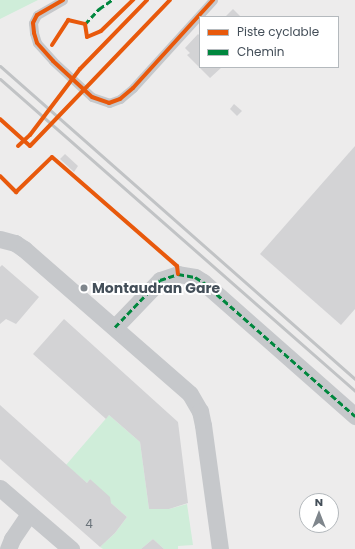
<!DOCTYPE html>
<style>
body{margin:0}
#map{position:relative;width:355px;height:549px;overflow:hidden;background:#edecec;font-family:Poppins,sans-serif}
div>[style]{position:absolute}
.green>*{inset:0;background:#cfedd9}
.building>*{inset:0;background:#d3d3d5}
.lane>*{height:9px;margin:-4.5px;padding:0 4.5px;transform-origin:4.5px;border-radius:4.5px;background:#c6c8cb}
.street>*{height:17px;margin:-8.5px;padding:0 8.5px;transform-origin:8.5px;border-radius:8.5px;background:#c6c8cb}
.rail>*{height:3px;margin:-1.5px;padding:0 1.5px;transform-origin:1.5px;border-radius:1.5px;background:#c1c3c5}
.quiet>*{height:3px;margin-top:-1.5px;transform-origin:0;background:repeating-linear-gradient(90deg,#00873e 0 6px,transparent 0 9px)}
.cycleway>*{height:4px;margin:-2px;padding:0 2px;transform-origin:2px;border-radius:2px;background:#e8590c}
.dots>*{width:11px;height:11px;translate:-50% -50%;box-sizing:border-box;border:2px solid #fff;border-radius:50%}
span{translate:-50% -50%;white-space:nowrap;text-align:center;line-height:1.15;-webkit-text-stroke:4px #fff;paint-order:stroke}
.number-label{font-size:12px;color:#697279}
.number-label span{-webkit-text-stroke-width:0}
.poi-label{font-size:14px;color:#444f59;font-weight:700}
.left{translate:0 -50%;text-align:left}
.legend{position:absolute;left:199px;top:16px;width:140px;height:52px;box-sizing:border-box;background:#fff;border:1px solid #b4b9bd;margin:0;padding:5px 7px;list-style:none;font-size:12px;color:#444f59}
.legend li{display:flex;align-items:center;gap:8px;height:20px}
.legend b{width:20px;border:1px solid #b4b9bd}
.north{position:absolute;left:299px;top:493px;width:40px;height:40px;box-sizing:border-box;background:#fff;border:1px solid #b4b9bd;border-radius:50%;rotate:0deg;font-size:11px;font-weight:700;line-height:16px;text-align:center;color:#444f59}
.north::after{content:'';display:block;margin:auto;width:14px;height:18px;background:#7f868c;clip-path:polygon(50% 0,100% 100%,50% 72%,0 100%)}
</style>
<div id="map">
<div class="green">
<i style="clip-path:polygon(0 0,38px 0,0 19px)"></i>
<i style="clip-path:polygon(109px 415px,140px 442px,149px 509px,169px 509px,187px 504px,193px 545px,178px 546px,178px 549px,164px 549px,153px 539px,141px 549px,103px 549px,100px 547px,115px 533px,127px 517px,111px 503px,90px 479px,87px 483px,66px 465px)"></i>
</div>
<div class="building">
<i style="clip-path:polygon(233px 9px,241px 17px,225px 17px)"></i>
<i style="clip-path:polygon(198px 34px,200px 36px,200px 67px,222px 67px,210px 78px,187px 55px,190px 53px,185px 48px)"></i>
<i style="clip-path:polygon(234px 104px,242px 111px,237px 116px,230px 109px)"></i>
<i style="clip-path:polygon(355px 146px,355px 309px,341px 325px,260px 254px)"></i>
<i style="clip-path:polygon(65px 154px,78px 166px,74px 172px,60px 159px)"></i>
<i style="clip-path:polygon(2px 265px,39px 297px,16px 324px,6px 319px,0 324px,0 267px)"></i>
<i style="clip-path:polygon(64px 319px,178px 422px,188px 503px,169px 509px,149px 509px,140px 442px,109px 415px,106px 419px,33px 354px)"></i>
<i style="clip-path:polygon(0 405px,87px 483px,90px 479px,110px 497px,111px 503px,127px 517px,115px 533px,100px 547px,0 459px)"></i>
<i style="clip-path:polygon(153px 539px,164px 549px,141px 549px)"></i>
</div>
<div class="lane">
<i style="left:63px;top:0;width:30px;rotate:150deg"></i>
<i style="left:37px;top:15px;width:9px;rotate:117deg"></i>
<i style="left:33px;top:23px;width:10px;rotate:84deg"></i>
<i style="left:34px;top:33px;width:10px;rotate:73deg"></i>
<i style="left:37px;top:43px;width:24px;rotate:48deg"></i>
<i style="left:53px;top:61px;width:53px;rotate:42.7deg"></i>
<i style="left:92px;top:97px;width:18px;rotate:19deg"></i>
<i style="left:109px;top:103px;width:12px;rotate:-20deg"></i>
<i style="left:120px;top:99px;width:17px;rotate:-40deg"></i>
<i style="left:133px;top:88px;width:119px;rotate:-47.7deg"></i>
</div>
<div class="street">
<i style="left:0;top:239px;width:16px;rotate:15deg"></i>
<i style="left:15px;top:243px;width:11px;rotate:34deg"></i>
<i style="left:24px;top:249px;width:220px;rotate:41.1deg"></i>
<i style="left:190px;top:394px;width:20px;rotate:60deg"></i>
<i style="left:200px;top:411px;width:14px;rotate:78deg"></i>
<i style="left:203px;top:425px;width:125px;rotate:82.2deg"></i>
<i style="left:115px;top:327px;width:65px;rotate:-46.2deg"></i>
<i style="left:160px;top:280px;width:19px;rotate:-18deg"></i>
<i style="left:178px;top:274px;width:17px;rotate:10deg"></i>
<i style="left:195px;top:277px;width:9px;rotate:32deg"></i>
<i style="left:203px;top:282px;width:203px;rotate:41.4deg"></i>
<i style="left:0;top:488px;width:94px;rotate:40.7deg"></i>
<i style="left:8px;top:549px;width:11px;rotate:-68deg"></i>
<i style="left:12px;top:539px;width:30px;rotate:-56deg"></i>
</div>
<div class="rail">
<i style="left:0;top:66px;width:473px;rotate:41.4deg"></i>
<i style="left:0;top:79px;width:473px;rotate:41.3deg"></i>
</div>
<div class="quiet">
<i style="left:85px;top:24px;width:21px;rotate:-47deg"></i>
<i style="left:99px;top:9px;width:16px;rotate:-35deg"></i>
<i style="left:115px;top:327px;width:65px;rotate:-46.2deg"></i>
<i style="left:160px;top:280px;width:19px;rotate:-18deg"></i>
<i style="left:178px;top:274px;width:17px;rotate:10deg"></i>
<i style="left:195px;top:277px;width:9px;rotate:32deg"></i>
<i style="left:203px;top:282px;width:203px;rotate:41.4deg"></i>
</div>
<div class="cycleway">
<i style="left:63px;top:0;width:30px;rotate:150deg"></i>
<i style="left:37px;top:15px;width:9px;rotate:117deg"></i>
<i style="left:33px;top:23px;width:10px;rotate:84deg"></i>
<i style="left:34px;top:33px;width:10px;rotate:73deg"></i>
<i style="left:37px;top:43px;width:24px;rotate:48deg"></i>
<i style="left:53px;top:61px;width:53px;rotate:42.7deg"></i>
<i style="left:92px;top:97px;width:18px;rotate:19deg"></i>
<i style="left:109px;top:103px;width:12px;rotate:-20deg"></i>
<i style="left:120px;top:99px;width:17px;rotate:-40deg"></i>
<i style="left:133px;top:88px;width:119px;rotate:-47.7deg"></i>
<i style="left:52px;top:45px;width:30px;rotate:-57deg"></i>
<i style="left:68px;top:20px;width:17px;rotate:13deg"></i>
<i style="left:85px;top:24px;width:13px;rotate:81deg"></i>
<i style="left:87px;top:37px;width:15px;rotate:-23deg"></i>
<i style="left:101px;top:31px;width:45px;rotate:-44.1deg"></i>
<i style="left:0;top:119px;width:40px;rotate:42deg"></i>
<i style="left:30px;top:146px;width:202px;rotate:-46.2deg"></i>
<i style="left:18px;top:146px;width:16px;rotate:-43deg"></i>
<i style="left:30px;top:135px;width:83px;rotate:-52.9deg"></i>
<i style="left:80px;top:69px;width:96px;rotate:-45.8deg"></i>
<i style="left:0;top:176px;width:23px;rotate:45deg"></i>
<i style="left:16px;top:192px;width:50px;rotate:-44.2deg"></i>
<i style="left:52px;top:157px;width:166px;rotate:41.1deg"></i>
<i style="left:177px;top:266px;width:8px;rotate:83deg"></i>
</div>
<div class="dots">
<i style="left:84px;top:288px;background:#7f868c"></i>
</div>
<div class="number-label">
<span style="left:89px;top:524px">4</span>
</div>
<div class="poi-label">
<span class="left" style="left:92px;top:288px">Montaudran Gare</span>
</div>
<ul class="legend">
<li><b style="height:5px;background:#e8590c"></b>Piste cyclable</li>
<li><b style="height:5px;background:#00873e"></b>Chemin</li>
</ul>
<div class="north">N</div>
</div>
